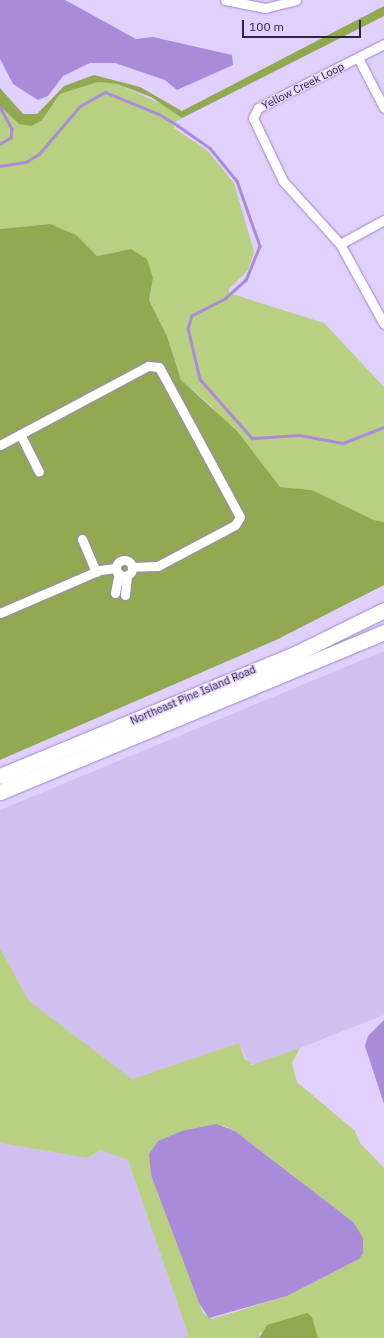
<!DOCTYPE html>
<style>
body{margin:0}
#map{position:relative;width:384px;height:1338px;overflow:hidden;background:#e0d0fc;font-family:"IBM Plex Sans",sans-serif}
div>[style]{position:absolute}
.built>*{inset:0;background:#d0c0ef}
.green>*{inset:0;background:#b9cf81}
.forest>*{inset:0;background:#92a951}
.water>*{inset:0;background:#aa8bda}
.stream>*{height:2.5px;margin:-1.25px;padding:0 1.25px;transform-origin:1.25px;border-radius:1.25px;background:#aa8bda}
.roads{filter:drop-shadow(0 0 1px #9f85c9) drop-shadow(0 0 1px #9f85c9)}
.minor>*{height:9px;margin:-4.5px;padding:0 4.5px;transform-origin:4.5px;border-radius:4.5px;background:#fff}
.minor>.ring{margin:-4.5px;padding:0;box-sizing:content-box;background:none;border:9px solid #fff;border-radius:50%}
.primary>*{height:15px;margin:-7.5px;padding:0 7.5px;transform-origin:7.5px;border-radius:7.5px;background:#fff}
span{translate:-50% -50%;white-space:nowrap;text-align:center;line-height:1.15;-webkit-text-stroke:3px #e0d0fc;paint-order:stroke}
.street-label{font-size:11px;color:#2f2440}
.scale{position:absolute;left:242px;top:20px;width:119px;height:18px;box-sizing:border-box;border:2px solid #2f2440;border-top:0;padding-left:5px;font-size:12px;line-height:14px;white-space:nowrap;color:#2f2440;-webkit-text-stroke:3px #e0d0fc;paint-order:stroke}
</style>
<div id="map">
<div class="built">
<i style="clip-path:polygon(384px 651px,384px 1015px,259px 1064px,249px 1064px,239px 1043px,132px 1079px,29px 1001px,0 948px,0 810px)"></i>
<i style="clip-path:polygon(0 1143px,88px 1158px,100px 1150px,128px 1160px,188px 1334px,185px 1338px,0 1338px)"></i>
</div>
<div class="green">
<i style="clip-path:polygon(98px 82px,117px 84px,166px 106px,182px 118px,174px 123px,174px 128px,208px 151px,234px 183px,254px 252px,248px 270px,229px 289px,229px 293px,324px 323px,384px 387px,384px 522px,374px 520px,312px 490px,280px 487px,211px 406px,181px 380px,167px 336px,149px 300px,153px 278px,119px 251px,97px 256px,50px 224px,0 229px,0 106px,19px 124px,42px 120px,60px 94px)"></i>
<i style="clip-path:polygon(evenodd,0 948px,29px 1001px,132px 1079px,239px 1043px,245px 1059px,252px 1065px,300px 1048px,292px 1063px,297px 1082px,355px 1131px,360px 1143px,384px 1168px,384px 1338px,318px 1338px,312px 1317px,259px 1333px,259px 1338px,185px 1338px,188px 1334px,128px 1160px,100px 1150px,88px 1158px,0 1143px,0 948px,224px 1126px,235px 1131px,353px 1222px,359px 1259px,287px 1296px,212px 1319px,203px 1313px,199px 1303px,149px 1154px,158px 1141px,224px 1126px)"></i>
</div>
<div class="forest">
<i style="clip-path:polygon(384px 6px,384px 16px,182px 118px,151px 97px,117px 84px,98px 82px,60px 94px,42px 120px,32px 126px,19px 124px,0 106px,0 88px,23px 114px,37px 114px,64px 86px,94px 75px,140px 87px,182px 111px)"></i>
<i style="clip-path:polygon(50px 224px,76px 235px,97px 256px,131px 249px,147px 259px,153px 278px,149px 300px,167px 336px,181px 380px,237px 431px,280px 487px,312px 490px,374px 520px,384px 522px,384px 585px,276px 640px,0 760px,0 229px)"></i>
<i style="clip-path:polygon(307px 1313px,312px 1317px,318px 1338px,259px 1338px,267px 1325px)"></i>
</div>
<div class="water">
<i style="clip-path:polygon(0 0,65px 0,136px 39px,153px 37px,232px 55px,233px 65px,177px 90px,165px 80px,115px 63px,90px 63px,63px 76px,48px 96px,38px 100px,13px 84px,0 59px)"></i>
<i style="clip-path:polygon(384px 1020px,384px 1104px,365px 1046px,368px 1036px)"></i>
<i style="clip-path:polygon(216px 1124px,235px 1131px,353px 1222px,363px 1238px,363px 1253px,359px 1259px,287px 1296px,209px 1318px,199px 1303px,177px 1244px,151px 1175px,149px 1154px,158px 1141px,182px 1131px)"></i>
</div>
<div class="stream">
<i style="left:0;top:107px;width:25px;rotate:61deg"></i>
<i style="left:12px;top:129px;width:9px;rotate:96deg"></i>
<i style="left:11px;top:138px;width:13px;rotate:151deg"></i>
<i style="left:0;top:166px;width:26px;rotate:-9deg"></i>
<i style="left:26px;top:162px;width:15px;rotate:-32deg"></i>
<i style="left:39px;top:154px;width:63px;rotate:-49.5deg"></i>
<i style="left:80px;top:106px;width:29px;rotate:-29deg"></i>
<i style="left:105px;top:92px;width:58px;rotate:22.2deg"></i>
<i style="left:159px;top:114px;width:21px;rotate:31deg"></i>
<i style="left:177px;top:125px;width:40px;rotate:34.9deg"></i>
<i style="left:210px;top:148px;width:43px;rotate:50.7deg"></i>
<i style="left:237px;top:181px;width:69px;rotate:70.5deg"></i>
<i style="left:260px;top:246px;width:37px;rotate:112deg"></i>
<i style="left:246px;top:280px;width:28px;rotate:138deg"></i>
<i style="left:225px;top:299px;width:37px;rotate:153deg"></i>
<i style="left:192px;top:316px;width:13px;rotate:108deg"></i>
<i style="left:188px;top:328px;width:52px;rotate:76.8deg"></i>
<i style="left:200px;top:379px;width:79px;rotate:48.6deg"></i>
<i style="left:252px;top:438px;width:47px;rotate:-3.7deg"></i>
<i style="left:299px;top:435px;width:45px;rotate:10.3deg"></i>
<i style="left:343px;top:443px;width:44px;rotate:-21.3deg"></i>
</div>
<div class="roads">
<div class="minor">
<i style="left:225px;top:0;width:41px;rotate:11.3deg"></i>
<i style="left:265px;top:8px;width:32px;rotate:-14deg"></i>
<i style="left:384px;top:44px;width:141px;rotate:153.1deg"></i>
<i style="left:258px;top:108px;width:11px;rotate:117deg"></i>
<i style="left:253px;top:118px;width:70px;rotate:64.5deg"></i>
<i style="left:283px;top:181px;width:85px;rotate:47.9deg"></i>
<i style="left:340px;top:244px;width:91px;rotate:61.2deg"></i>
<i style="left:358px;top:58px;width:56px;rotate:62.5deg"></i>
<i style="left:340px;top:244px;width:50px;rotate:-28.6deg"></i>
<i style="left:20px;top:434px;width:42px;rotate:63.4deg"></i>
<i style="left:0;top:445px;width:168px;rotate:-28.1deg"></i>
<i style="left:148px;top:366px;width:11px;rotate:5deg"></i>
<i style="left:159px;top:367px;width:170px;rotate:61.6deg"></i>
<i style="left:240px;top:517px;width:9px;rotate:122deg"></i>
<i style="left:235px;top:525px;width:87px;rotate:152deg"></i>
<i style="left:158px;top:566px;width:25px;rotate:178deg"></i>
<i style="left:82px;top:539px;width:36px;rotate:67deg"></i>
<i class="ring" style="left:116px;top:560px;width:7px;height:7px"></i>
<i style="left:115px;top:593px;width:20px;rotate:-79deg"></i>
<i style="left:125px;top:595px;width:20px;rotate:-84deg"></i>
<i style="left:0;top:613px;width:109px;rotate:-23.3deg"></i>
<i style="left:100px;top:570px;width:16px;rotate:-7deg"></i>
</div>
<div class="primary">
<i style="left:0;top:776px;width:324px;rotate:-22.5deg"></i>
<i style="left:299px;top:652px;width:95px;rotate:-26.3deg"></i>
<i style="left:0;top:792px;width:416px;rotate:-22.6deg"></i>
</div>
</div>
<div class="street-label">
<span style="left:303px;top:86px;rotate:-27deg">Yellow Creek Loop</span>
<span style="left:193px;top:695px;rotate:-23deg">Northeast Pine Island Road</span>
</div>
<div class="scale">100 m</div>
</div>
